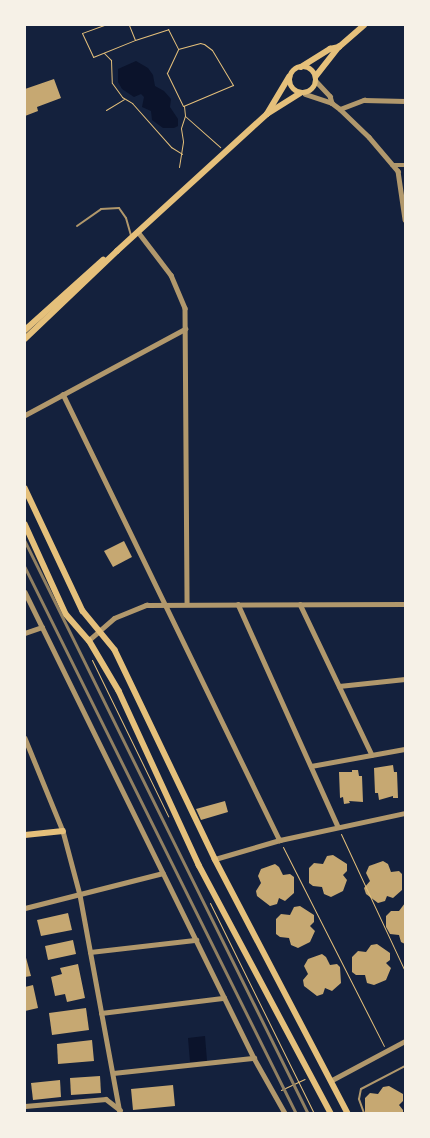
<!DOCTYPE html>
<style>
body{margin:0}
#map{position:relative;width:430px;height:1138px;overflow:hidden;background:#14213d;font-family:Georgia,serif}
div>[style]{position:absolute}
.water>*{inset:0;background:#0b132b}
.building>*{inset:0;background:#c6a872}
.path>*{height:1px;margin:-0.5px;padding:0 0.5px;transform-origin:0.5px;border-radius:0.5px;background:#e5c07b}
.service>*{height:2px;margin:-1px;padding:0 1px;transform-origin:1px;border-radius:1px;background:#b1986c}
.minor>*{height:4.5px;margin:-2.25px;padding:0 2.25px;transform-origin:2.25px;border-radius:2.25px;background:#b1986c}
.secondary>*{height:5.5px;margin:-2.75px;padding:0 2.75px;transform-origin:2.75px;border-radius:2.75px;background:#e5c07b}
.secondary>.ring{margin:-2.75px;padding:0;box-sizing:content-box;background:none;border:5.5px solid #e5c07b;border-radius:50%}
.rail>*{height:2.5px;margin:-1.25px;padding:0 1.25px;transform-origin:1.25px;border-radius:1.25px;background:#918062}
span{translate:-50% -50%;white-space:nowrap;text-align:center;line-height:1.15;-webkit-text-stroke:4px #f6f1e7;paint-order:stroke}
.frame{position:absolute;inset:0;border:26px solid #f6f1e7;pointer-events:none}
</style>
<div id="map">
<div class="water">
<i style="clip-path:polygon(136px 61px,148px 68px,153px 75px,155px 86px,164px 91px,171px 99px,170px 107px,178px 119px,178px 126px,174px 128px,163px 128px,152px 120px,151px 111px,142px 107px,144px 97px,141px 94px,134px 97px,122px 89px,118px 82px,118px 69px)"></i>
<i style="clip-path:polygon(205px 1036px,207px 1061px,190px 1062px,188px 1038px)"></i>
</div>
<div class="building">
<i style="clip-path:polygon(54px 79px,61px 98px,37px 107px,38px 111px,25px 116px,25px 89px)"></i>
<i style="clip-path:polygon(124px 541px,132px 557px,113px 567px,104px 551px)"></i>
<i style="clip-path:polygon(393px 765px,394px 772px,397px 772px,398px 798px,393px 798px,393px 796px,379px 800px,378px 793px,375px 793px,374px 768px)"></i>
<i style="clip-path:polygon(352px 770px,358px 770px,359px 776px,362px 776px,363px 802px,349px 801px,350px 803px,344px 804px,343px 797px,340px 798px,339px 772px,352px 772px)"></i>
<i style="clip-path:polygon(225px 801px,228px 812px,201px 820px,196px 809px)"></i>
<i style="clip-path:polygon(333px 855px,347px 864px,347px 871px,343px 875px,347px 880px,343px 891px,331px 897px,324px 894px,322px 887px,313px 886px,309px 883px,309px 868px,314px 863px,323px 864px,327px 856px)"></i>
<i style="clip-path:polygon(383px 861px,388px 864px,391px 872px,399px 871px,402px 874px,402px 890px,393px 898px,387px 896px,385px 901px,378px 903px,366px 894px,364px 888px,370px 881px,366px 873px,369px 866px)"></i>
<i style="clip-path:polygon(275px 864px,279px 867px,283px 875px,290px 874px,294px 877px,294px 893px,285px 901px,279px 898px,277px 904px,270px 906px,257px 896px,256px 891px,261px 883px,258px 876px,261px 869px)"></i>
<i style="clip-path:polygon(405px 903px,405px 944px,401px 942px,399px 935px,390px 934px,386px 927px,386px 916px,391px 911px,399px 911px)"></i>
<i style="clip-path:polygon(300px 906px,314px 915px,314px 922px,310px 926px,315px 931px,310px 942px,298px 948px,291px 945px,289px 938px,280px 937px,276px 934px,276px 919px,281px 914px,290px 915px,294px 907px)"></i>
<i style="clip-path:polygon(68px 913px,72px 930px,41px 936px,37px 920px)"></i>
<i style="clip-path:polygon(73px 940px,76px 954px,48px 960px,45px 946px)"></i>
<i style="clip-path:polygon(377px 944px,390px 953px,390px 960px,386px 963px,391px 968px,386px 980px,374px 985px,367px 983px,365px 975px,356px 975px,352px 972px,352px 957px,358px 951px,366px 952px,371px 945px)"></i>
<i style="clip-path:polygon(25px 954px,31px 976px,25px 977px)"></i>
<i style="clip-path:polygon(322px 954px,326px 957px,330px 965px,337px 964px,340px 967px,341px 983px,332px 991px,325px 988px,323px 994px,317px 996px,304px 986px,303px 980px,308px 974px,304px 966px,308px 959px)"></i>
<i style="clip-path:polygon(78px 964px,85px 998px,67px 1002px,65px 994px,55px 996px,51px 977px,62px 974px,60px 968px)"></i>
<i style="clip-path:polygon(33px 985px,38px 1008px,25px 1011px,25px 987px)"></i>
<i style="clip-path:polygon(86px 1008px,89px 1030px,52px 1035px,49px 1013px)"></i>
<i style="clip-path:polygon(92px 1040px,94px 1061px,58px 1064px,57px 1044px)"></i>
<i style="clip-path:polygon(100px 1076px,101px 1093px,71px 1095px,70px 1078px)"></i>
<i style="clip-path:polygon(60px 1080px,61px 1097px,33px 1100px,31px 1083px)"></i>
<i style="clip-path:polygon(173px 1085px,175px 1106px,133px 1110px,131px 1089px)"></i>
<i style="clip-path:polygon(389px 1086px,403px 1094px,403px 1101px,399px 1105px,403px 1110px,403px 1113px,365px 1113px,365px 1098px,370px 1093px,378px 1094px,383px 1087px)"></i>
</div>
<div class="path">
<i style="left:104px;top:25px;width:23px;rotate:160deg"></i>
<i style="left:82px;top:33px;width:26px;rotate:65deg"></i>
<i style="left:93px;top:57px;width:45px;rotate:-22deg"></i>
<i style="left:135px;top:40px;width:16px;rotate:-112deg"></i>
<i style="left:135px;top:40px;width:35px;rotate:-18deg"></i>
<i style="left:168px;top:29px;width:22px;rotate:63deg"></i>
<i style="left:178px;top:49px;width:23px;rotate:-15deg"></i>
<i style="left:200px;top:43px;width:4px;rotate:14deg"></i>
<i style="left:204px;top:44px;width:10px;rotate:37deg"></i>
<i style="left:212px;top:50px;width:41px;rotate:59deg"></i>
<i style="left:233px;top:85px;width:54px;rotate:157.2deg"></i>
<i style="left:183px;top:106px;width:37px;rotate:-116deg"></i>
<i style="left:167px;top:73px;width:26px;rotate:-65deg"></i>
<i style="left:104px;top:53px;width:10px;rotate:45deg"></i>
<i style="left:111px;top:60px;width:23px;rotate:88deg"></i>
<i style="left:112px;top:83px;width:17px;rotate:54deg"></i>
<i style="left:122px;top:97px;width:12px;rotate:31deg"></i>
<i style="left:132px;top:103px;width:59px;rotate:48.4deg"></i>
<i style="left:171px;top:147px;width:13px;rotate:32deg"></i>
<i style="left:184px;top:106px;width:10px;rotate:84deg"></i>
<i style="left:185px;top:116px;width:47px;rotate:41.5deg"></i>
<i style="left:106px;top:110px;width:21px;rotate:-31deg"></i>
<i style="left:179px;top:167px;width:26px;rotate:-81deg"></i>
<i style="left:183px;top:141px;width:13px;rotate:-99deg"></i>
<i style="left:181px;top:128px;width:13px;rotate:-72deg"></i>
<i style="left:92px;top:660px;width:174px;rotate:64deg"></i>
<i style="left:341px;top:834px;width:151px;rotate:65deg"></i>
<i style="left:283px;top:847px;width:223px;rotate:63.1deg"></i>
<i style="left:210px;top:903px;width:234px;rotate:63.7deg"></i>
<i style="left:281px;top:1090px;width:26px;rotate:-25deg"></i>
</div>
<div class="service">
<i style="left:77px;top:226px;width:29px;rotate:-35deg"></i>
<i style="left:101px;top:209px;width:18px;rotate:-3deg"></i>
<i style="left:119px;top:208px;width:12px;rotate:55deg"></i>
<i style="left:126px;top:218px;width:19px;rotate:74deg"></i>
<i style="left:364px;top:1113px;width:15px;rotate:-110deg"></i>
<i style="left:359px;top:1099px;width:10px;rotate:-79deg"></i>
<i style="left:361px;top:1089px;width:50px;rotate:-27.6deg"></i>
</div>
<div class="minor">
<i style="left:316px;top:81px;width:21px;rotate:47deg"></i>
<i style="left:330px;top:96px;width:7px;rotate:74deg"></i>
<i style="left:305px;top:94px;width:28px;rotate:18deg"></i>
<i style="left:332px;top:103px;width:10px;rotate:37deg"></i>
<i style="left:340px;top:109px;width:40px;rotate:44deg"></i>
<i style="left:369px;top:137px;width:45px;rotate:49.5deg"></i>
<i style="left:398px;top:171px;width:49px;rotate:81.7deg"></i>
<i style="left:340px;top:109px;width:26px;rotate:-21deg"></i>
<i style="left:364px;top:100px;width:41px;rotate:1.4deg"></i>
<i style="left:392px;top:165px;width:13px"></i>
<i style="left:139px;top:233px;width:53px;rotate:52.7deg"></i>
<i style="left:171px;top:275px;width:36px;rotate:67deg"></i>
<i style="left:185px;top:308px;width:296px;rotate:89.6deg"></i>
<i style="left:63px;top:394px;width:496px;rotate:64.1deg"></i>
<i style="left:25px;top:415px;width:182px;rotate:-28.3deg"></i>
<i style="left:25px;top:592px;width:519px;rotate:63.83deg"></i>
<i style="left:254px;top:1058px;width:63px;rotate:60.6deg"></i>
<i style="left:238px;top:604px;width:244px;rotate:65.8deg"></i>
<i style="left:300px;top:604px;width:167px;rotate:64.5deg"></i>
<i style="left:25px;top:633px;width:18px;rotate:-19deg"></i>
<i style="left:89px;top:640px;width:33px;rotate:-41deg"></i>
<i style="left:114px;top:618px;width:35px;rotate:-22deg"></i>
<i style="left:146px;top:605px;width:259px;rotate:-0.2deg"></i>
<i style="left:339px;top:686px;width:66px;rotate:-6.1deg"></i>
<i style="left:25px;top:738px;width:100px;rotate:67.8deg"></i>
<i style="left:63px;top:831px;width:66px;rotate:75.1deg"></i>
<i style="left:80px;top:895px;width:222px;rotate:79.6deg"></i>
<i style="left:311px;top:766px;width:96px;rotate:-10.3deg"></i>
<i style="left:215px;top:859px;width:68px;rotate:-16.3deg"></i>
<i style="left:280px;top:840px;width:128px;rotate:-12.2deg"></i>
<i style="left:25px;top:908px;width:142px;rotate:-14.2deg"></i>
<i style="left:90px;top:952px;width:107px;rotate:-6.5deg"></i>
<i style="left:101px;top:1013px;width:124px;rotate:-7deg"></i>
<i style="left:113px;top:1073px;width:142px;rotate:-6.1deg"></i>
<i style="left:332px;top:1080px;width:83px;rotate:-28.1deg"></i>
<i style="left:25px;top:1106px;width:81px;rotate:-4.9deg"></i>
<i style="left:106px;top:1099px;width:18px;rotate:38deg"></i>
</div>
<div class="secondary">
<i class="ring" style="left:290px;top:67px;width:20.5px;height:20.5px"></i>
<i style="left:301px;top:67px;width:34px;rotate:-32deg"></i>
<i style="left:330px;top:49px;width:9px;rotate:-13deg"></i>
<i style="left:316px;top:76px;width:37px;rotate:-52deg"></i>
<i style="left:339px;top:47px;width:33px;rotate:-41deg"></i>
<i style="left:267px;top:114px;width:43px;rotate:-59.3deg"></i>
<i style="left:25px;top:330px;width:105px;rotate:-41.9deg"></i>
<i style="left:25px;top:339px;width:127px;rotate:-43.7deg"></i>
<i style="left:117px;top:251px;width:203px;rotate:-42.4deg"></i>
<i style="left:267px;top:114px;width:39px;rotate:-32deg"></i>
<i style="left:25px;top:488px;width:136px;rotate:64.8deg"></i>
<i style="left:83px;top:611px;width:50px;rotate:50.6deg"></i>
<i style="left:115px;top:650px;width:232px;rotate:64.4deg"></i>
<i style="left:215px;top:859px;width:287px;rotate:62.4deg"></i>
<i style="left:25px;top:524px;width:99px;rotate:65.5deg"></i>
<i style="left:66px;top:614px;width:35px;rotate:49deg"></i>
<i style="left:89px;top:640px;width:59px;rotate:59.5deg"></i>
<i style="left:119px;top:691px;width:192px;rotate:65.3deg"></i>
<i style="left:199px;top:865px;width:281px;rotate:62deg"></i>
<i style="left:25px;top:835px;width:38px;rotate:-6deg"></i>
</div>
<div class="rail">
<i style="left:25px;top:541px;width:638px;rotate:63.68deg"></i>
<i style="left:25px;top:567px;width:610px;rotate:63.6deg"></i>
</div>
<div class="frame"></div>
</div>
